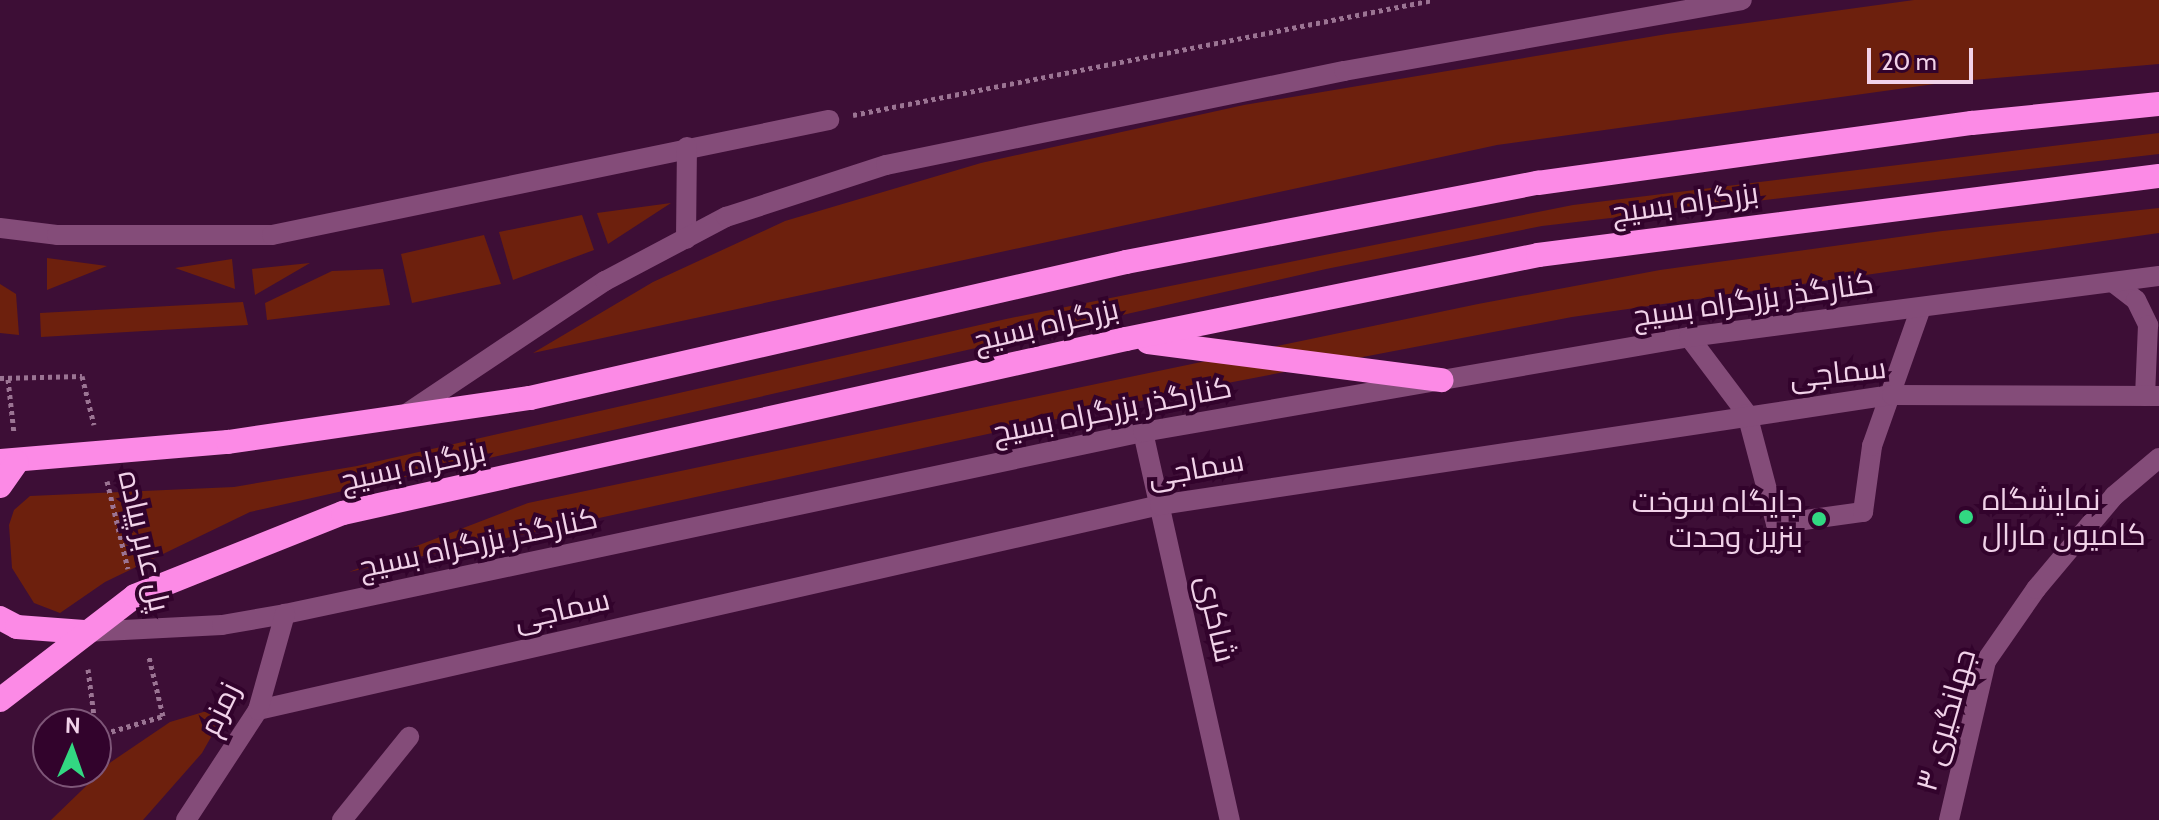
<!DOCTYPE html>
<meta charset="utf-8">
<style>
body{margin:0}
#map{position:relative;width:2159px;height:820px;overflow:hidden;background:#3d0e36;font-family:Cabin,Cairo,sans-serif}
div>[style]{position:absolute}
.green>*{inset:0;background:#6d200d}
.path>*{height:5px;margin-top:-2.5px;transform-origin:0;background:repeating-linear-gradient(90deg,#9b7493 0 4px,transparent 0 8px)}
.minor>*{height:20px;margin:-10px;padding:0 10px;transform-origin:10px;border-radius:10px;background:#844c79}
.highway>*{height:24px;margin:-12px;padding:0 12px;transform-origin:12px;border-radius:12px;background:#fc8ae6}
.dots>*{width:22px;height:22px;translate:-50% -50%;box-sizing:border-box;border:4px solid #32032c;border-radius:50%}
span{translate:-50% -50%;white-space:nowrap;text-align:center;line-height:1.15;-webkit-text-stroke:8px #32032c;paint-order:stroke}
.street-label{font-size:30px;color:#f1d2e9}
.poi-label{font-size:30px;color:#f1d2e9}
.left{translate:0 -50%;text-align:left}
.right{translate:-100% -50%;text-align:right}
.north{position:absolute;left:32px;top:708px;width:80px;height:80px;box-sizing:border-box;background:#32032c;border:2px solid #7e5678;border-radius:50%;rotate:2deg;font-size:22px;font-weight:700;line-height:32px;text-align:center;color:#f1d2e9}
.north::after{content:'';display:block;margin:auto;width:28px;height:36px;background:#32d882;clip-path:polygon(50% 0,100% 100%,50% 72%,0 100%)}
.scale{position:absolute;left:1867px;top:48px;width:106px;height:36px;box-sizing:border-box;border:4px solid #f1d2e9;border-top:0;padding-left:10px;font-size:24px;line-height:28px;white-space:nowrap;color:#f1d2e9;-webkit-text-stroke:6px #32032c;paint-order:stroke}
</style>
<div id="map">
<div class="green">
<i style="clip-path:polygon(1914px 0,2159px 0,2159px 64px,1949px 82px,1497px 145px,533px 353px,653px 282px,785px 221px,981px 163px,1244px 105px,1667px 34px)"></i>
<i style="clip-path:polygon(2159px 133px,2159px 154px,1542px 226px,1326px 269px,387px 481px,250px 512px,105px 582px,60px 613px,34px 603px,12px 568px,9px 525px,14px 510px,30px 496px,234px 487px,357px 466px,1006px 319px,1573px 205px)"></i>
<i style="clip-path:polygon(671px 203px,608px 244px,597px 213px)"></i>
<i style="clip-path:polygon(2159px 208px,2159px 233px,1572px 317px,1191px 390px,349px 572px,528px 503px,1478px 304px,1660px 270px,1942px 231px)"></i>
<i style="clip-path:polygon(582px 215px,594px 250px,513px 280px,499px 232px)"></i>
<i style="clip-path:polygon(484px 235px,501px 284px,412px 303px,401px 254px)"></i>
<i style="clip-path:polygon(47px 258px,107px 266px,47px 290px)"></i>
<i style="clip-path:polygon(232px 259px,235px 289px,175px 268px)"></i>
<i style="clip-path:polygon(310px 263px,255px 295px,252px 269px)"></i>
<i style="clip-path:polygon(383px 269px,390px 305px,267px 320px,265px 303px,332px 271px)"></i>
<i style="clip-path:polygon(0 284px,16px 294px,19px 335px,0 333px)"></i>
<i style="clip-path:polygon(243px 302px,248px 325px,41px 337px,40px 313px)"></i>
<i style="clip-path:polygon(210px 710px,217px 716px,215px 730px,202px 753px,143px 820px,51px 820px,111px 762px,170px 722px)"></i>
</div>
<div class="path">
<i style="left:853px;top:115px;width:591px;rotate:-11.21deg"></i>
<i style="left:0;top:378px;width:82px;rotate:-1.4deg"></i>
<i style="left:82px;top:376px;width:50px;rotate:76.2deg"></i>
<i style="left:8px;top:379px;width:54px;rotate:83.7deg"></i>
<i style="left:107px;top:481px;width:90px;rotate:76.6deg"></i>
<i style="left:88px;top:669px;width:55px;rotate:82.7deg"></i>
<i style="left:96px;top:736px;width:70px;rotate:-16.6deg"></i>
<i style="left:163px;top:716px;width:61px;rotate:-103.3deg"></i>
</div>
<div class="minor">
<i style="left:0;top:228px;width:57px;rotate:7deg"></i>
<i style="left:57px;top:235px;width:215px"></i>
<i style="left:272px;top:235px;width:569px;rotate:-11.67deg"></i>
<i style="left:686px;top:239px;width:92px;rotate:-89.4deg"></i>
<i style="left:2114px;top:283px;width:28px;rotate:38deg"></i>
<i style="left:2136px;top:300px;width:28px;rotate:64deg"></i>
<i style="left:2148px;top:325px;width:71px;rotate:92.4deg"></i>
<i style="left:1689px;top:337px;width:96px;rotate:53deg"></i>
<i style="left:1747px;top:414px;width:114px;rotate:75.2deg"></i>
<i style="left:1776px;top:524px;width:88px;rotate:-7.9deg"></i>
<i style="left:1863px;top:512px;width:67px;rotate:-82.2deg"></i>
<i style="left:1872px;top:446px;width:146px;rotate:-70.5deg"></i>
<i style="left:403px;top:416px;width:243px;rotate:-33.8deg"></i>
<i style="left:605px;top:281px;width:137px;rotate:-27.9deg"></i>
<i style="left:726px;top:217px;width:168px;rotate:-18deg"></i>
<i style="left:886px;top:165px;width:468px;rotate:-11.6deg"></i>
<i style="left:1344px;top:71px;width:404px;rotate:-10.1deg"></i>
<i style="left:1143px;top:432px;width:398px;rotate:77.4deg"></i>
<i style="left:84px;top:632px;width:138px;rotate:-2.9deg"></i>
<i style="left:222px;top:625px;width:64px;rotate:-9.9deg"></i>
<i style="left:285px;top:614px;width:877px;rotate:-11.98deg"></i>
<i style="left:1143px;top:432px;width:554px;rotate:-9.87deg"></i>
<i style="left:1689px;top:337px;width:474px;rotate:-7.4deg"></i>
<i style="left:258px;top:710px;width:925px;rotate:-12.8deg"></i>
<i style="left:1160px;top:505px;width:740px;rotate:-8.55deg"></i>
<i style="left:1892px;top:395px;width:267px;rotate:0.2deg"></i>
<i style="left:186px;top:820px;width:131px;rotate:-56.8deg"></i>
<i style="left:258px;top:710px;width:100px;rotate:-74.3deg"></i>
<i style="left:342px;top:820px;width:107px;rotate:-51.1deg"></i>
<i style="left:1949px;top:820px;width:163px;rotate:-76.9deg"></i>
<i style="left:1986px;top:661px;width:88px;rotate:-55.2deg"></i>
<i style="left:2036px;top:589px;width:121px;rotate:-50deg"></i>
<i style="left:2114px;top:496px;width:59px;rotate:-40.2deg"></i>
</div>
<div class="highway">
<i style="left:1148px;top:342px;width:296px;rotate:7.4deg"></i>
<i style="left:0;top:461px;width:229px;rotate:-4.8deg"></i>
<i style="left:228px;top:442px;width:305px;rotate:-8.3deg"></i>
<i style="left:530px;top:398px;width:611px;rotate:-12.85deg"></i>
<i style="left:1126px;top:262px;width:420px;rotate:-10.9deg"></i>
<i style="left:1538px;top:183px;width:438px;rotate:-7.9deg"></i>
<i style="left:1972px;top:123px;width:188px;rotate:-5.8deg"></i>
<i style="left:0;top:486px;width:29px;rotate:-55deg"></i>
<i style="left:0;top:618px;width:19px;rotate:28deg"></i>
<i style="left:17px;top:627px;width:67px;rotate:4.3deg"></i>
<i style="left:0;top:700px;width:170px;rotate:-37.6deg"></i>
<i style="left:135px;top:596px;width:224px;rotate:-21.8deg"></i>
<i style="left:343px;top:513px;width:802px;rotate:-12.53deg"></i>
<i style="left:1126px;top:339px;width:420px;rotate:-11.5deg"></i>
<i style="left:1538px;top:255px;width:626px;rotate:-7.25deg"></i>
</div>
<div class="dots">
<i style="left:1966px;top:517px;background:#32d882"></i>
<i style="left:1819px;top:519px;background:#32d882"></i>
</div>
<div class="street-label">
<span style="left:1685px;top:203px;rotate:-8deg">بزرگراه بسیج</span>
<span style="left:1753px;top:300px;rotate:-8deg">کنارگذر بزرگراه بسیج</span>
<span style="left:1046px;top:325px;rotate:-13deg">بزرگراه بسیج</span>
<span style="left:1838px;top:373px;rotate:-6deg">سماجی</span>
<span style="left:1112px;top:410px;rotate:-11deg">کنارگذر بزرگراه بسیج</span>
<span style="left:413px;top:466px;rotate:-12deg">بزرگراه بسیج</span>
<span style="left:1196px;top:469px;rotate:-10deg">سماجی</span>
<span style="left:144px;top:541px;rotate:77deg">پل عابر پیاده</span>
<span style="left:478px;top:543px;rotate:-12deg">کنارگذر بزرگراه بسیج</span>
<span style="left:562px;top:610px;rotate:-13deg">سماجی</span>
<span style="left:1216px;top:619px;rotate:77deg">شاکری</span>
<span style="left:220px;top:709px;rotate:-64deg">زمزم</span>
<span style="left:1946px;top:720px;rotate:-74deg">جهانگیری ۳</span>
</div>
<div class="poi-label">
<span class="left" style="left:1982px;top:517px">نمایشگاه<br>کامیون مارال</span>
<span class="right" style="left:1803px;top:519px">جایگاه سوخت<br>بنزین وحدت</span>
</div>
<div class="north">N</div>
<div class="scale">20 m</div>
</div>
